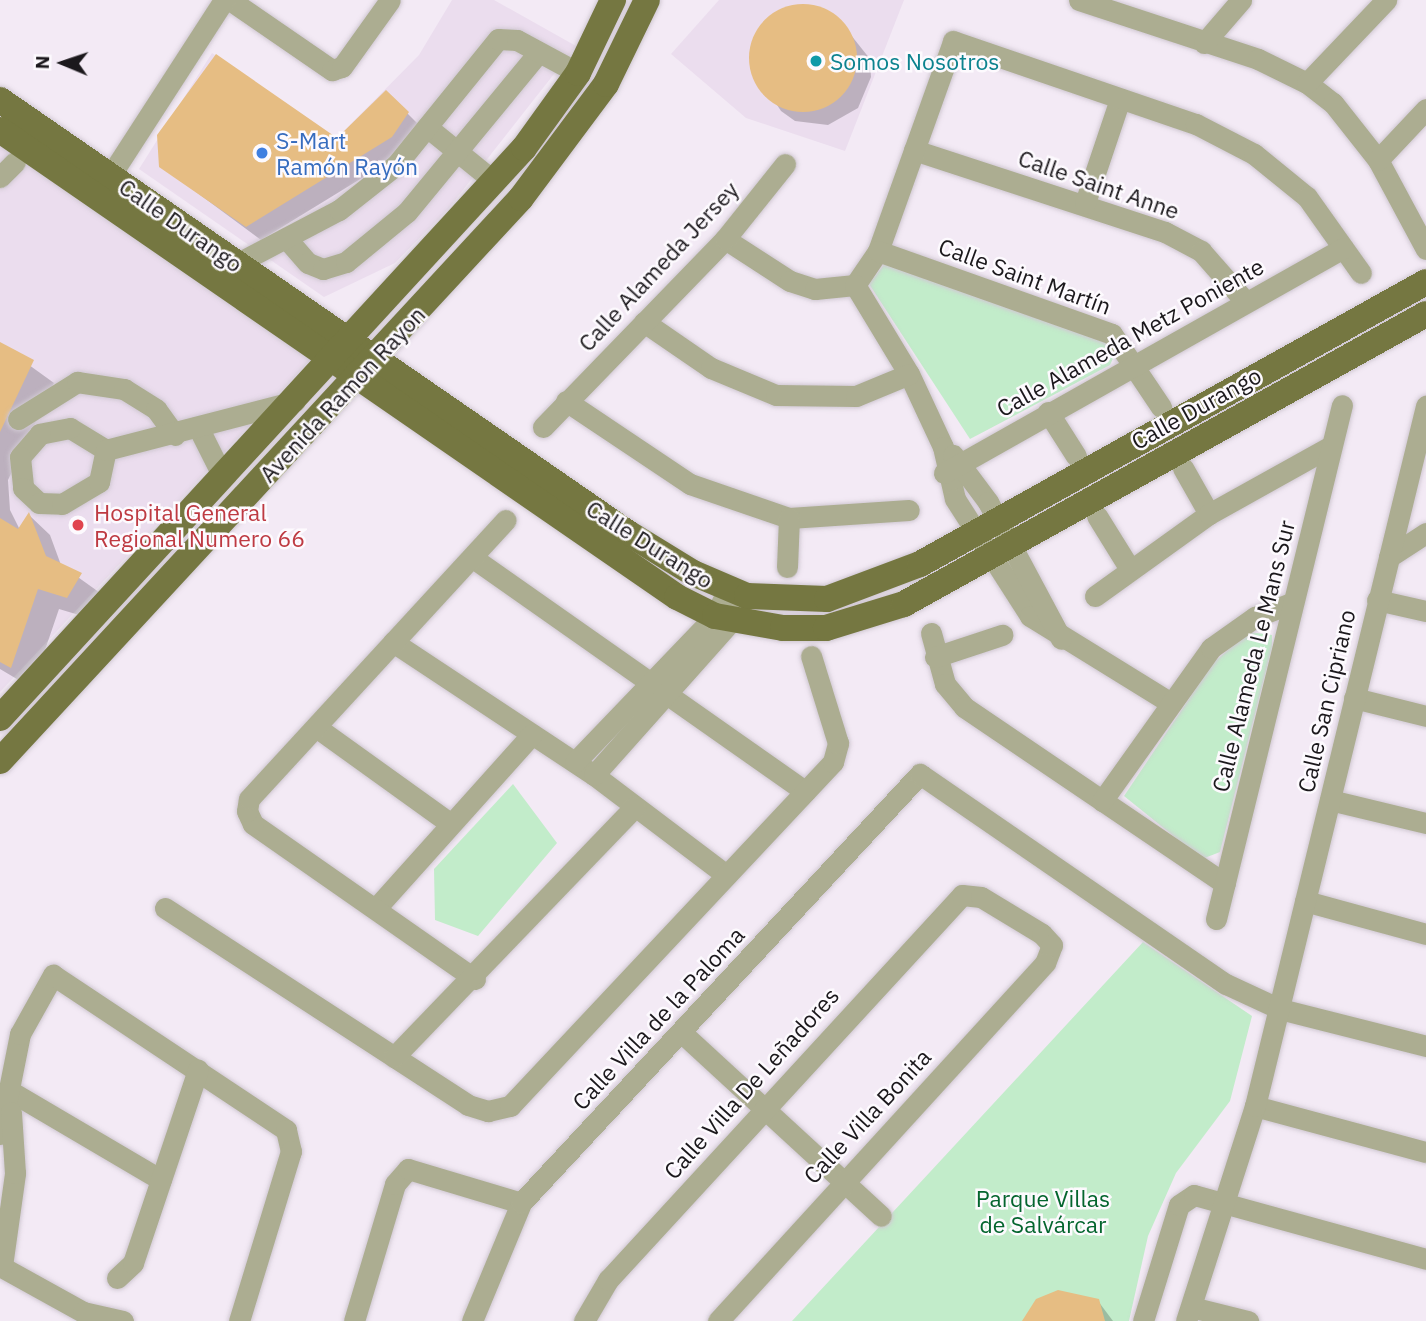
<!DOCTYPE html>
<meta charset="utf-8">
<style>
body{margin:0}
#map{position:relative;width:1426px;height:1321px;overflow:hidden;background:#f3eaf5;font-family:"IBM Plex Sans",sans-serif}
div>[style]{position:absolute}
.built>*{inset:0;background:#ebddee}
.green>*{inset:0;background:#c2ecca}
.shadow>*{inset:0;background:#0003}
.building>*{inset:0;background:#e6bd83}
.round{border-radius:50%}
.roads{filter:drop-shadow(0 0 2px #d0c8d2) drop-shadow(0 0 2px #d0c8d2)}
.minor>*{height:21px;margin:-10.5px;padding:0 10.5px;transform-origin:10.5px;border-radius:10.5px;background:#acad91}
.major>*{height:26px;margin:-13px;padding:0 13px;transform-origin:13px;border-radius:13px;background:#757741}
.dots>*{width:19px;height:19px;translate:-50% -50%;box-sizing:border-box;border:4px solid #fdfafe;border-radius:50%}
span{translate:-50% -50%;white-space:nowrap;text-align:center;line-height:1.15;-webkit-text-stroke:5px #fdfafe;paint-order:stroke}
.culture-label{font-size:23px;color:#0d838f}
.left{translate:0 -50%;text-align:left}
.shop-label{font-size:23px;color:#366cbe}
.street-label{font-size:23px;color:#1b181c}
.health-label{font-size:23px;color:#be3a42}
.park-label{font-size:23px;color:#04652e}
.north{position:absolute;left:28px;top:28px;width:70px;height:70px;-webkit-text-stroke:5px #fdfafe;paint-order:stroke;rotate:272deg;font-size:19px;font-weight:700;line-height:28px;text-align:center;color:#1b181c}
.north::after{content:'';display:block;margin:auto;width:24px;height:32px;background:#1b181c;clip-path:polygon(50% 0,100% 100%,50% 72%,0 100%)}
</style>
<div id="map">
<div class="built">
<i style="clip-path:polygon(452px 0,494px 0,576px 46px,448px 209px,395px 263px,324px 297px,139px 169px,212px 53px,337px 138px,419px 55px)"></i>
<i style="clip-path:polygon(719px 0,904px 0,845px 151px,746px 118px,671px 54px)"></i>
<i style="clip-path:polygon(0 140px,312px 358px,0 692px)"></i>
</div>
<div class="green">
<i style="clip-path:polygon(886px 262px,1114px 340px,1115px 354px,1110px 365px,970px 439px,869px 284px)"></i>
<i style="clip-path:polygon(1249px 632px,1272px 635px,1272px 647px,1220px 852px,1202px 859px,1124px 796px,1213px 663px)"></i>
<i style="clip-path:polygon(513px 784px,557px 843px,478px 936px,435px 920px,434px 869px)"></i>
<i style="clip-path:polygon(1143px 942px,1252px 1016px,1230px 1101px,1176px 1173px,1148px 1236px,1129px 1321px,792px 1321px)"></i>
</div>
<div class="shadow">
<i style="clip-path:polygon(802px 5px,835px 15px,870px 59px,871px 77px,858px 108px,828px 125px,795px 121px,781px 111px,751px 65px,752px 48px,769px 18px)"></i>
<i style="clip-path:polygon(386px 92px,422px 128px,406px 151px,261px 240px,161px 166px,337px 141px)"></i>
<i style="clip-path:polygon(0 344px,54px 383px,8px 480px,10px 510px,20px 530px,29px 515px,50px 535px,61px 565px,103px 595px,89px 618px,59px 609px,32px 688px,0 669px)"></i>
<i style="clip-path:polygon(1037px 1300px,1098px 1301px,1113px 1321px,1024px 1321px)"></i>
</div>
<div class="building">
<i class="round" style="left:749px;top:4px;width:108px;height:108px"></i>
<i style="clip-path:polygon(216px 54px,337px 138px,386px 90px,409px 112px,392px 137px,246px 227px,159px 167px,157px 135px)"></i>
<i style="clip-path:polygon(0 342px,34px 360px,0 432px)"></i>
<i style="clip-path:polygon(29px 512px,46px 556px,82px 573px,67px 598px,38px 589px,11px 668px,0 662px,0 518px,18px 529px)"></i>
<i style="clip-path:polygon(1058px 1290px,1099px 1299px,1105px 1321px,1022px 1321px,1036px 1299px)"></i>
</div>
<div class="roads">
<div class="minor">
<i style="left:230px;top:0;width:124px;rotate:34.5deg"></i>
<i style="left:332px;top:70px;width:10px;rotate:-17deg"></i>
<i style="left:342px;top:67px;width:82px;rotate:-54.4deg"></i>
<i style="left:1079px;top:0;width:188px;rotate:18.2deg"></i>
<i style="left:1258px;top:59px;width:55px;rotate:26.1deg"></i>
<i style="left:1307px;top:83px;width:33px;rotate:38deg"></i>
<i style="left:1333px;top:103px;width:73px;rotate:51.7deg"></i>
<i style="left:1378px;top:160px;width:101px;rotate:61.7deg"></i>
<i style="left:1204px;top:43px;width:57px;rotate:-49.3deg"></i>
<i style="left:1307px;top:83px;width:115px;rotate:-46.4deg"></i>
<i style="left:427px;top:127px;width:87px;rotate:39deg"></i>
<i style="left:914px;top:150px;width:264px;rotate:18.1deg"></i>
<i style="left:1165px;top:232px;width:41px;rotate:27.8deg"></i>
<i style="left:1201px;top:251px;width:67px;rotate:48.7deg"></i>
<i style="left:1378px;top:160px;width:70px;rotate:-46.7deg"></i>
<i style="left:0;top:177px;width:21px;rotate:-45deg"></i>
<i style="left:103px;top:187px;width:223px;rotate:-57.1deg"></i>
<i style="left:1085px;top:203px;width:110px;rotate:-71.4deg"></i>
<i style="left:286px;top:238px;width:33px;rotate:49deg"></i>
<i style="left:308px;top:263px;width:16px;rotate:22deg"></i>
<i style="left:323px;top:269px;width:24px;rotate:-17deg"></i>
<i style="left:346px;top:262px;width:79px;rotate:-39.3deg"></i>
<i style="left:407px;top:212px;width:207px;rotate:-50.5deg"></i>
<i style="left:725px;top:239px;width:77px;rotate:32.9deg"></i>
<i style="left:790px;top:281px;width:26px;rotate:18deg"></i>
<i style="left:815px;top:289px;width:40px;rotate:-5.7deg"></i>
<i style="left:855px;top:285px;width:41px;rotate:-55.9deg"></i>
<i style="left:878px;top:251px;width:223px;rotate:-70.3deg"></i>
<i style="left:953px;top:41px;width:257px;rotate:18.9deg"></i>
<i style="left:1196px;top:124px;width:65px;rotate:27.3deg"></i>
<i style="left:1254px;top:154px;width:68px;rotate:39.1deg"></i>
<i style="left:1307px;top:197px;width:93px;rotate:54.6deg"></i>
<i style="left:878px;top:251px;width:248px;rotate:19.5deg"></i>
<i style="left:1112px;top:334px;width:88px;rotate:56.1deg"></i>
<i style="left:236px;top:264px;width:116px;rotate:-27.7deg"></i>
<i style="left:339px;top:210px;width:73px;rotate:-38.3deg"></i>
<i style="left:396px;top:165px;width:162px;rotate:-51deg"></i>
<i style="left:498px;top:39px;width:19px;rotate:3deg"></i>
<i style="left:517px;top:40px;width:69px;rotate:28.4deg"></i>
<i style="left:855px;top:285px;width:104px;rotate:58.8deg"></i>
<i style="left:909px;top:374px;width:81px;rotate:65deg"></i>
<i style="left:943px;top:447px;width:53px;rotate:77deg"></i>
<i style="left:955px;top:499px;width:139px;rotate:57.3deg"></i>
<i style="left:1030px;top:616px;width:166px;rotate:31.7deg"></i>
<i style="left:644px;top:322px;width:81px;rotate:34.5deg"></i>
<i style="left:711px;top:368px;width:70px;rotate:22.6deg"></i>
<i style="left:776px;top:395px;width:80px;rotate:0.7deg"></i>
<i style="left:856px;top:396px;width:57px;rotate:-22.5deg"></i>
<i style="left:566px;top:401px;width:149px;rotate:33.8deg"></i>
<i style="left:690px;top:484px;width:105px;rotate:19deg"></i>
<i style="left:789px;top:518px;width:120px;rotate:-3.8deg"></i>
<i style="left:1048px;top:412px;width:52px;rotate:57.5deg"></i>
<i style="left:18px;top:419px;width:70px;rotate:-32.1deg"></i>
<i style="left:77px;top:382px;width:48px;rotate:8.5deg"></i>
<i style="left:124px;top:389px;width:38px;rotate:32deg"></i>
<i style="left:156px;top:409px;width:32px;rotate:54deg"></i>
<i style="left:543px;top:427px;width:262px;rotate:-45.9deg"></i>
<i style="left:725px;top:239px;width:96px;rotate:-51.3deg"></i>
<i style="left:199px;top:429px;width:51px;rotate:63.4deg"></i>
<i style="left:106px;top:450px;width:42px;rotate:-148.6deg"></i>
<i style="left:70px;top:428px;width:31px;rotate:169deg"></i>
<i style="left:40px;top:434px;width:30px;rotate:131deg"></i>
<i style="left:20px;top:457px;width:31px;rotate:84deg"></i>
<i style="left:23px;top:488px;width:22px;rotate:43deg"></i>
<i style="left:39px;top:503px;width:23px;rotate:2deg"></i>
<i style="left:62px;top:504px;width:43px;rotate:-30.7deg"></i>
<i style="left:99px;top:482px;width:33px;rotate:-78deg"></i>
<i style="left:106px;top:450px;width:195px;rotate:-14.5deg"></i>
<i style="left:953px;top:455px;width:59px;rotate:53.3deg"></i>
<i style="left:988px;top:502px;width:155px;rotate:61.9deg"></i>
<i style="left:1183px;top:468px;width:53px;rotate:60.5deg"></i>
<i style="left:944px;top:473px;width:458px;rotate:-29.4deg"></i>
<i style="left:1097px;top:516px;width:59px;rotate:58.2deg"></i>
<i style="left:1389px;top:557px;width:44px;rotate:-33deg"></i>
<i style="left:473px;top:558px;width:406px;rotate:35.1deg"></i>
<i style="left:787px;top:567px;width:49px;rotate:-87.7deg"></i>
<i style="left:1095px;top:596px;width:140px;rotate:-35.7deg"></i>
<i style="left:1209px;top:514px;width:140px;rotate:-29.1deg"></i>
<i style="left:1377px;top:600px;width:50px;rotate:12.7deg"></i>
<i style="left:931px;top:633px;width:53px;rotate:74.6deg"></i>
<i style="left:945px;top:684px;width:30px;rotate:50deg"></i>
<i style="left:964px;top:707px;width:315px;rotate:34.1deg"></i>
<i style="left:393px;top:642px;width:241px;rotate:33.5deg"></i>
<i style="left:594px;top:775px;width:166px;rotate:37.1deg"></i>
<i style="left:935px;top:657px;width:71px;rotate:-18.2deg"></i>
<i style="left:1354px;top:698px;width:74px;rotate:14deg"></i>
<i style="left:316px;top:727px;width:166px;rotate:35.7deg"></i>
<i style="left:575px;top:762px;width:202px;rotate:-46.2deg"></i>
<i style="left:715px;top:616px;width:28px;rotate:-64deg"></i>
<i style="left:594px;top:775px;width:221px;rotate:-48.3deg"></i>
<i style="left:1330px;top:800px;width:99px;rotate:13.5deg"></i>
<i style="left:1102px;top:801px;width:188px;rotate:-54.5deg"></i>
<i style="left:1211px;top:648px;width:54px;rotate:-35.2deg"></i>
<i style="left:1255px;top:617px;width:40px;rotate:-21deg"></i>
<i style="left:1305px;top:901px;width:125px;rotate:15.3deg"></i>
<i style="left:377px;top:907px;width:232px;rotate:-48.1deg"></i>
<i style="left:165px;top:908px;width:361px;rotate:33deg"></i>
<i style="left:468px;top:1105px;width:21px;rotate:17deg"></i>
<i style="left:488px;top:1111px;width:23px;rotate:-13deg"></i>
<i style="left:510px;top:1106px;width:472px;rotate:-46.8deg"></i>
<i style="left:833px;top:762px;width:20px;rotate:-75deg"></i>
<i style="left:838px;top:743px;width:91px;rotate:-107.2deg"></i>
<i style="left:1216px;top:919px;width:529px;rotate:-76.23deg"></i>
<i style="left:475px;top:979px;width:271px;rotate:-145.1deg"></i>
<i style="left:253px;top:824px;width:14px;rotate:-115deg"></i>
<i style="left:247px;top:811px;width:12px;rotate:-81deg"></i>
<i style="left:249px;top:799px;width:379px;rotate:-47.4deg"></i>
<i style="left:682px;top:1033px;width:270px;rotate:42.6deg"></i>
<i style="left:394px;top:1057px;width:347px;rotate:-46.1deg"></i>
<i style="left:10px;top:1091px;width:175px;rotate:30.5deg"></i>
<i style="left:1255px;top:1106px;width:177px;rotate:15.1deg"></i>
<i style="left:0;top:1134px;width:102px;rotate:-78.7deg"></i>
<i style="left:20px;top:1034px;width:68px;rotate:-60.8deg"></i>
<i style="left:53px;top:975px;width:280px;rotate:33.6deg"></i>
<i style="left:286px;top:1130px;width:22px;rotate:77deg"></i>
<i style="left:291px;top:1151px;width:178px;rotate:107deg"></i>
<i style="left:0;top:1266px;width:95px;rotate:29deg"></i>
<i style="left:83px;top:1312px;width:41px;rotate:12.7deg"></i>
<i style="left:2px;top:1266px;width:94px;rotate:-82deg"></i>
<i style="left:15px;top:1173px;width:61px;rotate:-93.8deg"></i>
<i style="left:117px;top:1278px;width:22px;rotate:-43deg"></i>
<i style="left:133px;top:1263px;width:204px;rotate:-71.4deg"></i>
<i style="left:1191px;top:1307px;width:59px;rotate:13.8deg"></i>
<i style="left:354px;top:1321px;width:143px;rotate:-73.3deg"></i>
<i style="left:395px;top:1184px;width:20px;rotate:-49deg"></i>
<i style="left:408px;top:1169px;width:118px;rotate:16.7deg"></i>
<i style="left:472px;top:1321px;width:128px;rotate:-67.4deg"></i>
<i style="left:521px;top:1203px;width:586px;rotate:-47.08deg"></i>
<i style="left:920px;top:774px;width:371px;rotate:34.5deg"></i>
<i style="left:1226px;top:984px;width:60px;rotate:24.8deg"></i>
<i style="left:1280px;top:1009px;width:151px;rotate:14.2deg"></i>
<i style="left:584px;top:1321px;width:48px;rotate:-59.7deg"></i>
<i style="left:608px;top:1280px;width:523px;rotate:-47.4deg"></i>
<i style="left:962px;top:895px;width:19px;rotate:6deg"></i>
<i style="left:981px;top:897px;width:71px;rotate:31.2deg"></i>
<i style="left:1042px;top:934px;width:15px;rotate:48deg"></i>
<i style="left:1052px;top:945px;width:19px;rotate:111deg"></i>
<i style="left:1045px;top:963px;width:485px;rotate:132.4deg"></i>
<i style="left:1143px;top:1321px;width:121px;rotate:-72.8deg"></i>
<i style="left:1179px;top:1205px;width:18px;rotate:-34deg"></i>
<i style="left:1194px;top:1195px;width:241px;rotate:15.4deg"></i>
<i style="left:1186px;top:1321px;width:226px;rotate:-72.2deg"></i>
<i style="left:1255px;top:1106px;width:721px;rotate:-76.27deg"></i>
</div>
<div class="major">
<i style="left:0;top:100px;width:763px;rotate:34.59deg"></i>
<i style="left:628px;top:533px;width:76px;rotate:31.6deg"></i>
<i style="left:693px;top:573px;width:59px;rotate:23.1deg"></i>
<i style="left:747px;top:596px;width:80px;rotate:2.1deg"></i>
<i style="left:827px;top:599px;width:99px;rotate:-20.6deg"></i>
<i style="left:920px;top:564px;width:579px;rotate:-29.13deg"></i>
<i style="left:0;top:130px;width:822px;rotate:34.6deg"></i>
<i style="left:677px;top:597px;width:42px;rotate:26.6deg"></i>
<i style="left:715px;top:616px;width:69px;rotate:10deg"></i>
<i style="left:783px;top:628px;width:43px"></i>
<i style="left:826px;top:628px;width:82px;rotate:-17.1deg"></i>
<i style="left:904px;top:604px;width:597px;rotate:-29.05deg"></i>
<i style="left:0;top:718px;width:774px;rotate:-47.41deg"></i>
<i style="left:524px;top:148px;width:92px;rotate:-54.2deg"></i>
<i style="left:578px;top:73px;width:81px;rotate:-64.4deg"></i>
<i style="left:0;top:761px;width:767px;rotate:-47.22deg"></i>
<i style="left:521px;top:198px;width:142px;rotate:-53.3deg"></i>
<i style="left:606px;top:84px;width:93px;rotate:-64deg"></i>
</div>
</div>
<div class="dots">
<i style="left:816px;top:61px;background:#0f9aa8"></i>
<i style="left:262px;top:153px;background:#3f7fe0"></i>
<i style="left:78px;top:525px;background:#e0444e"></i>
</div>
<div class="culture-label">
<span class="left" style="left:830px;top:61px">Somos Nosotros</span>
</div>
<div class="shop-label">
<span class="left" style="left:276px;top:153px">S-Mart<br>Ramón Rayón</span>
</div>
<div class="street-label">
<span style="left:1099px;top:184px;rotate:19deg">Calle Saint Anne</span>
<span style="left:181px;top:225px;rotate:35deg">Calle Durango</span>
<span style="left:658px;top:266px;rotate:-47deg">Calle Alameda Jersey</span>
<span style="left:1025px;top:276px;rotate:20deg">Calle Saint Martín</span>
<span style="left:1130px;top:337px;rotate:-29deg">Calle Alameda Metz Poniente</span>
<span style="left:342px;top:394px;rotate:-47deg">Avenida Ramon Rayon</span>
<span style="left:1196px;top:408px;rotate:-29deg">Calle Durango</span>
<span style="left:650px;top:544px;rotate:32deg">Calle Durango</span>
<span style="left:1253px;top:656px;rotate:-76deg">Calle Alameda Le Mans Sur</span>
<span style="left:1326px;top:701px;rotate:-77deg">Calle San Cipriano</span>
<span style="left:658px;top:1018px;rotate:-47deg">Calle Villa de la Paloma</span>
<span style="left:751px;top:1083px;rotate:-48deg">Calle Villa De Leñadores</span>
<span style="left:867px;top:1116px;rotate:-47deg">Calle Villa Bonita</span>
</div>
<div class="health-label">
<span class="left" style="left:94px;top:525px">Hospital General<br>Regional Numero 66</span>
</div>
<div class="park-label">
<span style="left:1043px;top:1211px">Parque Villas<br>de Salvárcar</span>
</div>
<div class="north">N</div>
</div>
